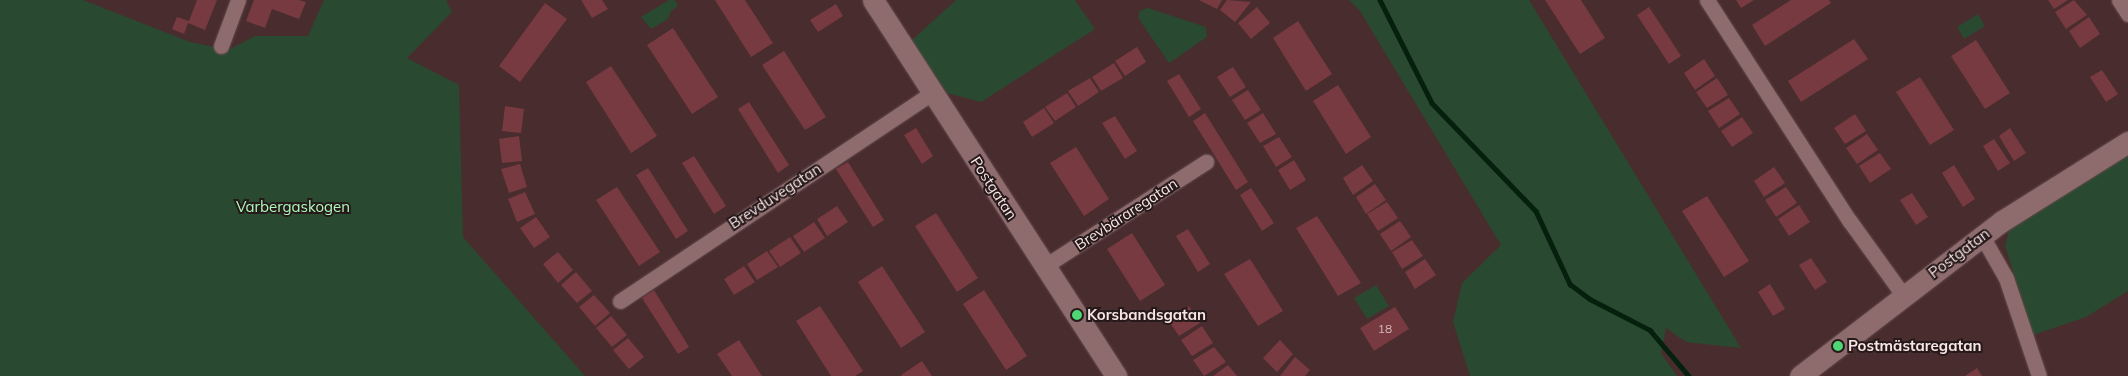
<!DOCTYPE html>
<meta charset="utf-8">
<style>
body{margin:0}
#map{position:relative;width:2128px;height:376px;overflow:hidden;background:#492c2e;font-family:Mulish,sans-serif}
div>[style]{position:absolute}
.green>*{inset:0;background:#294a30}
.stream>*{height:4.5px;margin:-2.25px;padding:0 2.25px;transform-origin:2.25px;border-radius:2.25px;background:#05210d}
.building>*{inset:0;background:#773a41}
.roads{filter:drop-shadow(0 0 1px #634a4c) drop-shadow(0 0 1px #634a4c)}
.street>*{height:15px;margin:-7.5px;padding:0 7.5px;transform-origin:7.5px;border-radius:7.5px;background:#8e6c6e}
.secondary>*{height:21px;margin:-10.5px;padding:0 10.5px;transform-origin:10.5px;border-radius:10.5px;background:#8e6c6e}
.dots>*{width:14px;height:14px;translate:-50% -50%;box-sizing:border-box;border:2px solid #26191a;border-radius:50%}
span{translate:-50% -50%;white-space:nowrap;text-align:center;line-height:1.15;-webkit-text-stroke:4px #26191a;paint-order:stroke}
.number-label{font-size:12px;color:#d8babd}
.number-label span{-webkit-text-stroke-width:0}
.street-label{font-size:15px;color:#f9e5e6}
.park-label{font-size:15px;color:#acfaba}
.poi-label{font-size:15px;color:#f9e5e6;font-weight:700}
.left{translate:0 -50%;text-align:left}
</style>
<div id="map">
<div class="green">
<i style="clip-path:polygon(0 0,83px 0,190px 42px,228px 50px,255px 36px,308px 36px,324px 0,446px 0,452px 12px,407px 58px,459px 85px,463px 237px,585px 376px,0 376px)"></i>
<i style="clip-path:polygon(669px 0,675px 0,678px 6px,671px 11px,668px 19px,651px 29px,641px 17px)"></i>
<i style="clip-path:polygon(956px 0,1075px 0,1095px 29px,981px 102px,947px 93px,911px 41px)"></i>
<i style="clip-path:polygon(1349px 0,1529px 0,1741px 348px,1686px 342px,1666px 328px,1661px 353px,1677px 376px,1470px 376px,1453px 322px,1462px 283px,1501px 245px,1360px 11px)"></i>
<i style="clip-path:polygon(1148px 8px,1206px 27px,1207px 37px,1169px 63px,1139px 19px,1139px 11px)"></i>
<i style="clip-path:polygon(1978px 14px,1985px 26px,1964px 39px,1957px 27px)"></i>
<i style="clip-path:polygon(2128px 156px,2128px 291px,2086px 317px,2033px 335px,2005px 246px,2010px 227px)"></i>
<i style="clip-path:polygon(1376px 285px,1389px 306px,1367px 319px,1354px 298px)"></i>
</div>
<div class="stream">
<i style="left:1380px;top:0;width:115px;rotate:63.2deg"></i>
<i style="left:1432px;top:103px;width:150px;rotate:46.1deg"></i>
<i style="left:1536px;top:211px;width:81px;rotate:65deg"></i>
<i style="left:1570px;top:284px;width:25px;rotate:37deg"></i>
<i style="left:1590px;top:299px;width:68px;rotate:27.3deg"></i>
<i style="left:1650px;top:330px;width:60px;rotate:49.7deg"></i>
</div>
<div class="building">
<i style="clip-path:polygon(197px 0,217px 0,205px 30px,188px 23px,184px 34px,172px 29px,177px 17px,189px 21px)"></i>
<i style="clip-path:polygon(254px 0,299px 0,306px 2px,299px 19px,272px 9px,265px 28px,246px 21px)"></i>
<i style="clip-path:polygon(581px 0,602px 0,608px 9px,592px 18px)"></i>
<i style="clip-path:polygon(715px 0,745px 0,773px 43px,751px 57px)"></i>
<i style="clip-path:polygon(1199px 0,1222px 0,1217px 9px)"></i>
<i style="clip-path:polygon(1227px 0,1251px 2px,1235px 22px,1220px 10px)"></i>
<i style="clip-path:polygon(1545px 0,1581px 0,1605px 38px,1580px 54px)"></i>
<i style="clip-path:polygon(1736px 0,1754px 0,1741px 8px)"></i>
<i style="clip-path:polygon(1791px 0,1829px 0,1831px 3px,1765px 46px,1752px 25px)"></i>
<i style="clip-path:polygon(2048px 0,2068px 0,2054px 9px)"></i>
<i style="clip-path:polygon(2074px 0,2087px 15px,2066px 29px,2055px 12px)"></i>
<i style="clip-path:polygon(545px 3px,567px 19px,520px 82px,499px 66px)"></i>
<i style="clip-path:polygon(836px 4px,843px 16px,818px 32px,810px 20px)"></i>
<i style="clip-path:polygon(1257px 7px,1270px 23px,1251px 39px,1238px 23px)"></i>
<i style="clip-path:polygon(1649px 7px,1681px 56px,1669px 64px,1637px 15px)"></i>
<i style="clip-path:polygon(2089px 17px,2100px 34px,2080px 48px,2069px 31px)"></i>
<i style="clip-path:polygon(1298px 21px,1332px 74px,1306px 91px,1273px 38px)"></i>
<i style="clip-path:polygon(673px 28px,718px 97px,692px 114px,647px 45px)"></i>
<i style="clip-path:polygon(1854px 39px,1868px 59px,1801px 102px,1788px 81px)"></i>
<i style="clip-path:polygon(1976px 40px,2010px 93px,1985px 109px,1951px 56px)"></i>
<i style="clip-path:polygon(1137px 47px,1146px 62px,1125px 76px,1115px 61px)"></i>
<i style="clip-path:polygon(784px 51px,826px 117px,805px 130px,762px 65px)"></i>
<i style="clip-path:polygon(1704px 59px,1715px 76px,1695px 90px,1684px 73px)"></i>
<i style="clip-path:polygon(1114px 63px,1123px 78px,1101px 91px,1092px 77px)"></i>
<i style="clip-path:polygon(611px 66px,657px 136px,631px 153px,586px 82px)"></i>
<i style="clip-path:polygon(1233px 67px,1246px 87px,1230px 97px,1217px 77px)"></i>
<i style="clip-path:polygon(2102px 70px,2118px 94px,2106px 102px,2090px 77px)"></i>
<i style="clip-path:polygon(1179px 74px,1201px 109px,1189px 117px,1167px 81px)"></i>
<i style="clip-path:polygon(1920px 77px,1954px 130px,1930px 145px,1896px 92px)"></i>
<i style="clip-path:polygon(1090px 78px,1099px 92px,1078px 106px,1068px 91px)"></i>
<i style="clip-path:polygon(1717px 78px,1728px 95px,1707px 108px,1696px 92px)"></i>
<i style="clip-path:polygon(1338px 85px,1371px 137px,1346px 154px,1313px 101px)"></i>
<i style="clip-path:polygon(1248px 90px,1261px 110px,1245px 120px,1232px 100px)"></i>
<i style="clip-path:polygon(1067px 93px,1076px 107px,1055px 121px,1045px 107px)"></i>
<i style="clip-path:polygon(1729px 98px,1740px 114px,1719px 128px,1708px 111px)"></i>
<i style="clip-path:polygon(749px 102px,789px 165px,778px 173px,738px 109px)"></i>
<i style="clip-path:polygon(505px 106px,524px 109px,521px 133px,502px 131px)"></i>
<i style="clip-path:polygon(1044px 108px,1054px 123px,1032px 137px,1023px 122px)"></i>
<i style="clip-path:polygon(1205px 113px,1248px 182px,1236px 190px,1193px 121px)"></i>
<i style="clip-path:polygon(1263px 113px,1276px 134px,1260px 143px,1247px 123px)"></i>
<i style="clip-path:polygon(1855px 114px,1866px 131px,1845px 144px,1834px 128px)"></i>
<i style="clip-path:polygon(1115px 116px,1137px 151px,1125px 159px,1102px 123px)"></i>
<i style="clip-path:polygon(1742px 117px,1753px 133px,1732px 147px,1721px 131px)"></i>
<i style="clip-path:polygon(916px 128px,933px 156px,922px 164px,904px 135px)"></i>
<i style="clip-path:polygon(2010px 128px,2026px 153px,2014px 161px,1999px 136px)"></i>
<i style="clip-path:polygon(1867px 134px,1878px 150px,1857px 164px,1846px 148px)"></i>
<i style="clip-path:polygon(519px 136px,522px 161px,502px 163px,499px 139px)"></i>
<i style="clip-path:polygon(1279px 137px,1292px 157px,1276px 167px,1263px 146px)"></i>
<i style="clip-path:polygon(1994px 139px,2010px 163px,1998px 171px,1983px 146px)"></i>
<i style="clip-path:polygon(1076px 147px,1109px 199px,1084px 216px,1050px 163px)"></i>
<i style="clip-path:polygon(1880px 153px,1891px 169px,1870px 183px,1859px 166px)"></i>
<i style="clip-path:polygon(694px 156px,726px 206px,714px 214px,682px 163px)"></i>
<i style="clip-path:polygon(1294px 160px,1306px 180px,1290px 190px,1278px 170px)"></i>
<i style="clip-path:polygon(848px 162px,884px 220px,873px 227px,836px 169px)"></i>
<i style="clip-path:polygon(520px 164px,527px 187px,509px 193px,501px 169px)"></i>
<i style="clip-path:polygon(1362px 165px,1373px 181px,1353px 195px,1343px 178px)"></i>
<i style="clip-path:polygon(1954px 165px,1975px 199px,1963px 207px,1942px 173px)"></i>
<i style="clip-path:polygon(1774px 167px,1785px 183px,1764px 197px,1754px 181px)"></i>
<i style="clip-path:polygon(648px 168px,688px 231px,676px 239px,636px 175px)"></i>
<i style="clip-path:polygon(1375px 184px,1386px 200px,1366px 214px,1356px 197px)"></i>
<i style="clip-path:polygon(617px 187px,660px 252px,639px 266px,596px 200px)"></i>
<i style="clip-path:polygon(1786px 187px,1797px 203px,1776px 217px,1765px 200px)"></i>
<i style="clip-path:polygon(1251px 188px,1274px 223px,1262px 231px,1240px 195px)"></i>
<i style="clip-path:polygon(525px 192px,535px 214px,517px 222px,508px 199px)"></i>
<i style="clip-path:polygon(1912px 193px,1928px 217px,1916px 225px,1900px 200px)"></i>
<i style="clip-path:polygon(1707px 196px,1749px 261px,1724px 277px,1682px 211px)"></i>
<i style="clip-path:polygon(1387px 202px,1398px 218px,1378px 231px,1367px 214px)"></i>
<i style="clip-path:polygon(1799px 205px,1810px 222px,1789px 236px,1778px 219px)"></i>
<i style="clip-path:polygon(837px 206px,848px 222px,827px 236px,817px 219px)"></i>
<i style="clip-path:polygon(936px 213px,978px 278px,957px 292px,915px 226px)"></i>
<i style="clip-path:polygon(1317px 216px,1361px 283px,1338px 296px,1296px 228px)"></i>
<i style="clip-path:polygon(536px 217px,550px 237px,534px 248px,520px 228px)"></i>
<i style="clip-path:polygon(1400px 221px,1411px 237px,1391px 251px,1380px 234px)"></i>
<i style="clip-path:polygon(814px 222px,825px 238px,804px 252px,793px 236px)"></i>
<i style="clip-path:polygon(1188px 229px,1210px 264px,1198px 272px,1176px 236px)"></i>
<i style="clip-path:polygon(1132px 233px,1165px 285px,1140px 301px,1107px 249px)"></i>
<i style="clip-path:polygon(790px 237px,801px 253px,780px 267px,769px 251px)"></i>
<i style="clip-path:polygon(1412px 240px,1423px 256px,1402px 269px,1392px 252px)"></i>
<i style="clip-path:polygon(767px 251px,778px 267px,757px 280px,747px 264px)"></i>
<i style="clip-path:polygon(558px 252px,573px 270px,558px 283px,543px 264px)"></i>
<i style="clip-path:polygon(1811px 258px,1827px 282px,1815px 290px,1799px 265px)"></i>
<i style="clip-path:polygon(1250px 259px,1283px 311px,1258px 326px,1224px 274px)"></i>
<i style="clip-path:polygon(1425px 259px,1436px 275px,1415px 289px,1405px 272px)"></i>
<i style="clip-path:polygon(744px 266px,755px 282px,734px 295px,724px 279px)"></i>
<i style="clip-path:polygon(882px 266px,925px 332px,901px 348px,858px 282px)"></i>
<i style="clip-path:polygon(576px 272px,592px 291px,577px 303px,561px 285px)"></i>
<i style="clip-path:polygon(1770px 284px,1785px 309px,1773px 316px,1758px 292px)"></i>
<i style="clip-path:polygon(654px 290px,689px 347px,678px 354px,642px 298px)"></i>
<i style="clip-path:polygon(984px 290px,1027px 356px,1006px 370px,963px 304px)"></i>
<i style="clip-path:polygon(594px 295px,610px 313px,595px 326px,579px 307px)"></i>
<i style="clip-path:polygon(820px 306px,863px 371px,855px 376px,831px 376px,796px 321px)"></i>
<i style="clip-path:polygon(1189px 306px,1200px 323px,1179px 336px,1168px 320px)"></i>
<i style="clip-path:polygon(1395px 307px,1409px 329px,1374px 351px,1360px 328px)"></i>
<i style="clip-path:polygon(611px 316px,627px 335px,612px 347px,596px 328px)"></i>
<i style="clip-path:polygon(1202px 326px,1213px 343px,1192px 356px,1181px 340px)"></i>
<i style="clip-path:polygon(628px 338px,644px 357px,629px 369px,613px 350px)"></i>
<i style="clip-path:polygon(739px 340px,762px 376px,732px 376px,717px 354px)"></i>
<i style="clip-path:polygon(1280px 340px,1293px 354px,1277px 372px,1263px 358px)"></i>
<i style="clip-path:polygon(1214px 347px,1226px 362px,1204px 376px,1193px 360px)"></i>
<i style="clip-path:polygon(1295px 357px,1310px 370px,1305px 376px,1280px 376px)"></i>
<i style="clip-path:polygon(922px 361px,932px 376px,902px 376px,901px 375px)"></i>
<i style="clip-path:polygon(1228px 365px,1237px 376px,1213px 376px)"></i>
<i style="clip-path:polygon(1977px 368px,1982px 376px,1965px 376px)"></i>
</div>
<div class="roads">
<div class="street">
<i style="left:1707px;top:0;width:262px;rotate:57.2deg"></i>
<i style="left:1849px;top:220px;width:92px;rotate:54.2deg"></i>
<i style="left:2119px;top:0;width:17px;rotate:57deg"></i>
<i style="left:221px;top:46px;width:49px;rotate:-69.7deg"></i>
<i style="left:1982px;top:236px;width:48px;rotate:60.3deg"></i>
<i style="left:2006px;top:278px;width:103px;rotate:71.4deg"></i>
<i style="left:1045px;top:266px;width:192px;rotate:-32.9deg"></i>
<i style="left:620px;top:301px;width:375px;rotate:-33.7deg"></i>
</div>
<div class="secondary">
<i style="left:873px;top:0;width:448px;rotate:57.1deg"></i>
<i style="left:1800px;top:376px;width:255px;rotate:-37.5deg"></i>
<i style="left:2002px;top:221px;width:149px;rotate:-32.1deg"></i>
</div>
</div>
<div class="dots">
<i style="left:1077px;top:315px;background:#4fd675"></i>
<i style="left:1838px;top:346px;background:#4fd675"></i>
</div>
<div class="number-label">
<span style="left:1385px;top:329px">18</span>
</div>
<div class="street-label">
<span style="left:994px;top:188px;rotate:57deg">Postgatan</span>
<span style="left:775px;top:196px;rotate:-33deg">Brevduvegatan</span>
<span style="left:1126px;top:214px;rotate:-33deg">Brevbäraregatan</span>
<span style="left:1959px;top:253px;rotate:-37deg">Postgatan</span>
</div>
<div class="park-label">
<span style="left:293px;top:207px">Varbergaskogen</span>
</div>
<div class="poi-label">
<span class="left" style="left:1087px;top:315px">Korsbandsgatan</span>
<span class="left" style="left:1848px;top:346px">Postmästaregatan</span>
</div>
</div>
